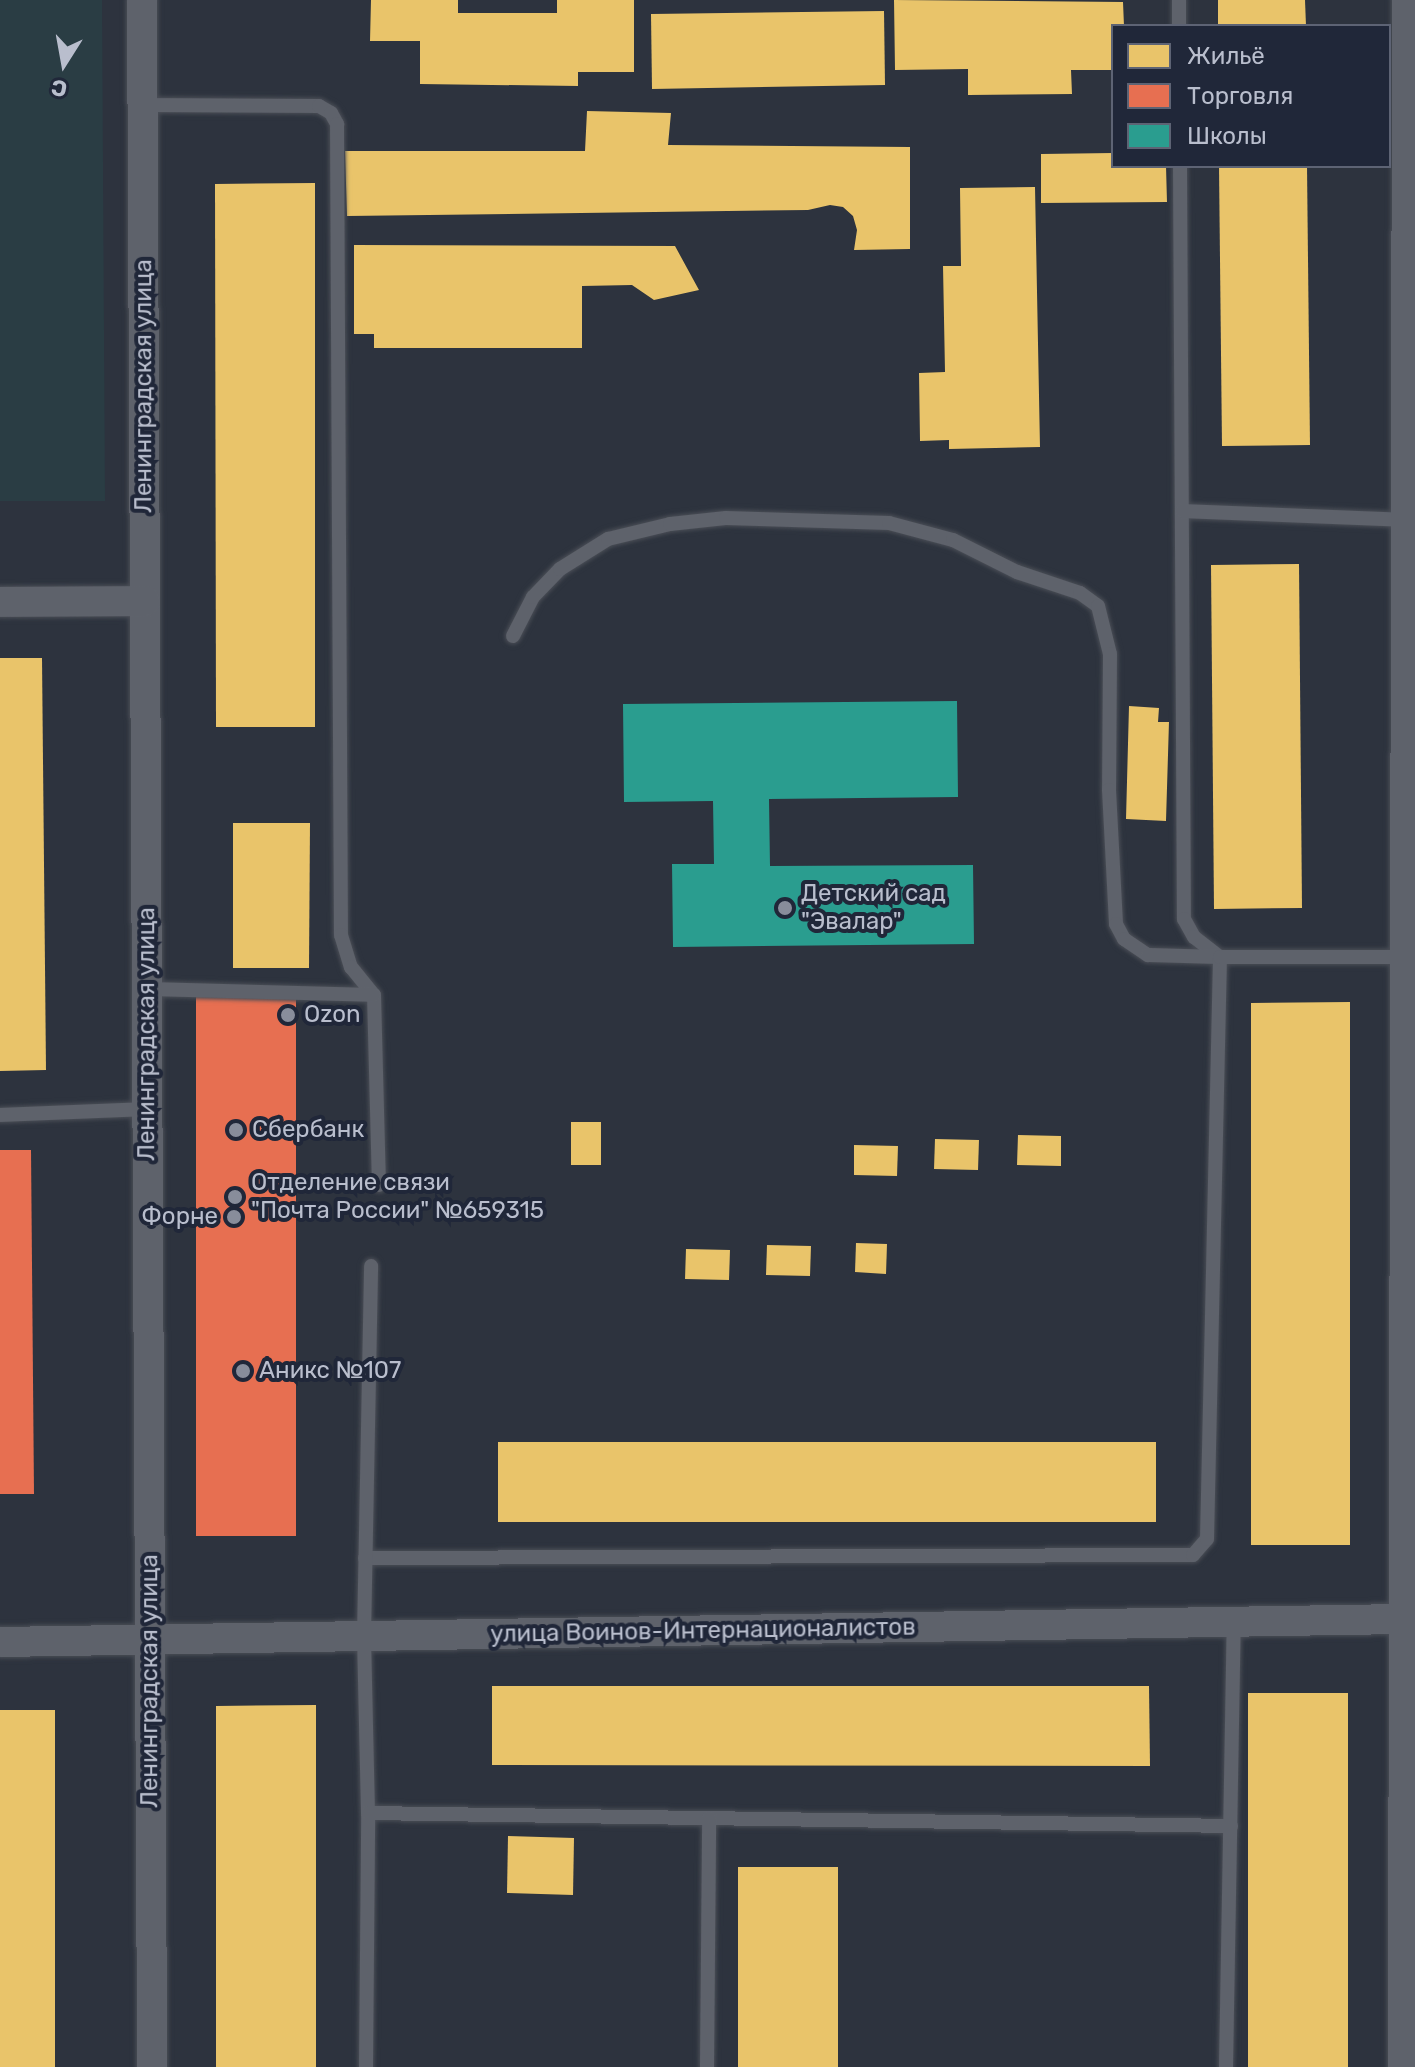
<!DOCTYPE html>
<meta charset="utf-8">
<style>
body{margin:0}
#map{position:relative;width:1415px;height:2067px;overflow:hidden;background:#2d333e;font-family:Rubik,sans-serif}
div>[style]{position:absolute}
.green>*{inset:0;background:#2a3d44}
.homes>*{inset:0;background:#e9c46a}
.shops>*{inset:0;background:#e76f51}
.schools>*{inset:0;background:#2a9d8f}
.roads{filter:drop-shadow(0 0 2px #4a4e56) drop-shadow(0 0 2px #4a4e56)}
.service>*{height:14px;margin:-7px;padding:0 7px;transform-origin:7px;border-radius:7px;background:#5e626b}
.minor>*{height:30px;margin:-15px;padding:0 15px;transform-origin:15px;border-radius:15px;background:#5e626b}
.tertiary>*{height:36px;margin:-18px;padding:0 18px;transform-origin:18px;border-radius:18px;background:#5e626b}
.dots>*{width:22px;height:22px;translate:-50% -50%;box-sizing:border-box;border:4px solid #202739;border-radius:50%}
span{translate:-50% -50%;white-space:nowrap;text-align:center;line-height:1.15;-webkit-text-stroke:8px #202739;paint-order:stroke}
.street-label{font-size:24px;color:#b9becd}
.poi-label{font-size:24px;color:#b9becd}
.left{translate:0 -50%;text-align:left}
.right{translate:-100% -50%;text-align:right}
.legend{position:absolute;left:1111px;top:24px;width:280px;height:144px;box-sizing:border-box;background:#202739;border:2px solid #5d6374;margin:0;padding:10px 14px;list-style:none;font-size:24px;color:#b9becd}
.legend li{display:flex;align-items:center;gap:16px;height:40px}
.legend b{width:40px;border:2px solid #5d6374}
.north{position:absolute;left:24px;top:24px;width:80px;height:80px;-webkit-text-stroke:6px #202739;paint-order:stroke;rotate:191deg;font-size:22px;font-weight:700;line-height:32px;text-align:center;color:#b9becd}
.north::after{content:'';display:block;margin:auto;width:28px;height:36px;background:#b9becd;clip-path:polygon(50% 0,100% 100%,50% 72%,0 100%)}
</style>
<div id="map">
<div class="green">
<i style="clip-path:polygon(0 0,102px 0,105px 501px,0 501px)"></i>
</div>
<div class="homes">
<i style="clip-path:polygon(371px 0,458px 0,458px 13px,557px 13px,557px 0,634px 0,634px 72px,578px 72px,578px 86px,420px 84px,420px 41px,370px 41px)"></i>
<i style="clip-path:polygon(894px 0,1123px 2px,1124px 26px,1113px 26px,1113px 70px,1071px 70px,1072px 94px,968px 95px,968px 69px,895px 70px)"></i>
<i style="clip-path:polygon(1218px 0,1305px 0,1306px 26px,1218px 26px)"></i>
<i style="clip-path:polygon(884px 11px,885px 85px,652px 89px,651px 14px)"></i>
<i style="clip-path:polygon(587px 111px,671px 113px,668px 145px,910px 147px,910px 249px,854px 250px,857px 230px,853px 216px,843px 207px,830px 205px,808px 210px,347px 216px,345px 151px,585px 151px)"></i>
<i style="clip-path:polygon(1113px 153px,1113px 166px,1166px 166px,1167px 202px,1041px 203px,1041px 154px)"></i>
<i style="clip-path:polygon(1219px 166px,1307px 166px,1310px 445px,1222px 446px)"></i>
<i style="clip-path:polygon(315px 183px,315px 727px,216px 727px,215px 184px)"></i>
<i style="clip-path:polygon(1035px 187px,1040px 447px,949px 449px,949px 440px,920px 441px,919px 373px,945px 372px,943px 266px,961px 266px,960px 188px)"></i>
<i style="clip-path:polygon(354px 245px,675px 246px,699px 290px,654px 300px,632px 285px,582px 286px,582px 348px,374px 348px,374px 334px,354px 334px)"></i>
<i style="clip-path:polygon(1299px 564px,1302px 908px,1214px 909px,1211px 565px)"></i>
<i style="clip-path:polygon(0 658px,42px 658px,46px 1070px,0 1071px)"></i>
<i style="clip-path:polygon(1129px 706px,1159px 708px,1158px 722px,1169px 722px,1166px 821px,1126px 819px)"></i>
<i style="clip-path:polygon(233px 823px,310px 823px,309px 968px,233px 968px)"></i>
<i style="clip-path:polygon(1350px 1002px,1350px 1545px,1251px 1545px,1251px 1003px)"></i>
<i style="clip-path:polygon(571px 1122px,601px 1122px,601px 1165px,571px 1165px)"></i>
<i style="clip-path:polygon(1018px 1135px,1061px 1136px,1061px 1166px,1017px 1165px)"></i>
<i style="clip-path:polygon(935px 1139px,979px 1140px,978px 1170px,934px 1169px)"></i>
<i style="clip-path:polygon(854px 1145px,898px 1146px,897px 1176px,854px 1175px)"></i>
<i style="clip-path:polygon(856px 1243px,887px 1244px,886px 1274px,855px 1272px)"></i>
<i style="clip-path:polygon(767px 1245px,811px 1246px,810px 1276px,766px 1275px)"></i>
<i style="clip-path:polygon(686px 1249px,730px 1250px,729px 1280px,685px 1279px)"></i>
<i style="clip-path:polygon(498px 1442px,1156px 1442px,1156px 1522px,498px 1522px)"></i>
<i style="clip-path:polygon(492px 1686px,1149px 1686px,1150px 1766px,492px 1765px)"></i>
<i style="clip-path:polygon(1248px 1693px,1348px 1693px,1348px 2067px,1248px 2067px)"></i>
<i style="clip-path:polygon(316px 1705px,316px 2067px,216px 2067px,216px 1706px)"></i>
<i style="clip-path:polygon(0 1710px,55px 1710px,55px 2067px,0 2067px)"></i>
<i style="clip-path:polygon(508px 1836px,574px 1838px,573px 1895px,507px 1893px)"></i>
<i style="clip-path:polygon(738px 1867px,838px 1867px,838px 2067px,738px 2067px)"></i>
</div>
<div class="shops">
<i style="clip-path:polygon(196px 993px,296px 994px,296px 1536px,196px 1536px)"></i>
<i style="clip-path:polygon(0 1150px,31px 1150px,34px 1494px,0 1494px)"></i>
</div>
<div class="schools">
<i style="clip-path:polygon(957px 701px,958px 797px,769px 799px,770px 866px,973px 865px,974px 944px,673px 947px,672px 864px,714px 864px,713px 801px,624px 802px,623px 704px)"></i>
</div>
<div class="roads">
<div class="service">
<i style="left:1179px;top:0;width:26px;rotate:90deg"></i>
<i style="left:142px;top:105px;width:177px;rotate:0.3deg"></i>
<i style="left:319px;top:106px;width:14px;rotate:30deg"></i>
<i style="left:331px;top:113px;width:13px;rotate:61deg"></i>
<i style="left:337px;top:124px;width:811px;rotate:89.72deg"></i>
<i style="left:341px;top:935px;width:34px;rotate:73deg"></i>
<i style="left:351px;top:967px;width:36px;rotate:51deg"></i>
<i style="left:374px;top:995px;width:190px;rotate:88.5deg"></i>
<i style="left:1180px;top:166px;width:753px;rotate:89.7deg"></i>
<i style="left:1184px;top:919px;width:21px;rotate:61deg"></i>
<i style="left:1194px;top:937px;width:33px;rotate:38deg"></i>
<i style="left:1182px;top:511px;width:226px;rotate:2.3deg"></i>
<i style="left:513px;top:636px;width:44px;rotate:-62.9deg"></i>
<i style="left:533px;top:597px;width:39px;rotate:-46deg"></i>
<i style="left:560px;top:569px;width:57px;rotate:-32deg"></i>
<i style="left:608px;top:539px;width:64px;rotate:-13.6deg"></i>
<i style="left:670px;top:524px;width:56px;rotate:-6.1deg"></i>
<i style="left:726px;top:518px;width:163px;rotate:1.8deg"></i>
<i style="left:889px;top:523px;width:66px;rotate:14.9deg"></i>
<i style="left:953px;top:540px;width:72px;rotate:26.6deg"></i>
<i style="left:1017px;top:572px;width:66px;rotate:18.4deg"></i>
<i style="left:1080px;top:593px;width:22px;rotate:36deg"></i>
<i style="left:1098px;top:606px;width:49px;rotate:76deg"></i>
<i style="left:1110px;top:654px;width:136px;rotate:90.4deg"></i>
<i style="left:1109px;top:790px;width:134px;rotate:87deg"></i>
<i style="left:1116px;top:924px;width:17px;rotate:62deg"></i>
<i style="left:1124px;top:939px;width:29px;rotate:34deg"></i>
<i style="left:1148px;top:955px;width:72px;rotate:1.6deg"></i>
<i style="left:147px;top:989px;width:227px;rotate:1.5deg"></i>
<i style="left:0;top:1115px;width:147px;rotate:-2.3deg"></i>
<i style="left:365px;top:1558px;width:828px;rotate:-0.21deg"></i>
<i style="left:1193px;top:1555px;width:21px;rotate:-49deg"></i>
<i style="left:1207px;top:1539px;width:582px;rotate:-88.72deg"></i>
<i style="left:1220px;top:957px;width:187px"></i>
<i style="left:368px;top:1813px;width:177px;rotate:-91.3deg"></i>
<i style="left:364px;top:1636px;width:370px;rotate:-88.9deg"></i>
<i style="left:366px;top:2067px;width:254px;rotate:-89.5deg"></i>
<i style="left:368px;top:1813px;width:863px;rotate:0.86deg"></i>
<i style="left:707px;top:2067px;width:249px;rotate:-89.5deg"></i>
<i style="left:1226px;top:2067px;width:445px;rotate:-89deg"></i>
</div>
<div class="minor">
<i style="left:142px;top:0;width:2067px;rotate:89.72deg"></i>
<i style="left:0;top:602px;width:145px;rotate:-0.4deg"></i>
<i style="left:0;top:1642px;width:1406px;rotate:-0.94deg"></i>
</div>
<div class="tertiary">
<i style="left:1406px;top:2067px;width:2067px;rotate:-89.89deg"></i>
</div>
</div>
<div class="dots">
<i style="left:785px;top:908px;background:#888d9b"></i>
<i style="left:288px;top:1015px;background:#888d9b"></i>
<i style="left:236px;top:1130px;background:#888d9b"></i>
<i style="left:235px;top:1197px;background:#888d9b"></i>
<i style="left:234px;top:1217px;background:#888d9b"></i>
<i style="left:243px;top:1371px;background:#888d9b"></i>
</div>
<div class="street-label">
<span style="left:144px;top:386px;rotate:-90deg">Ленинградская улица</span>
<span style="left:147px;top:1034px;rotate:-90deg">Ленинградская улица</span>
<span style="left:703px;top:1631px;rotate:-1deg">улица Воинов-Интернационалистов</span>
<span style="left:150px;top:1681px;rotate:-90deg">Ленинградская улица</span>
</div>
<div class="poi-label">
<span class="left" style="left:801px;top:908px">Детский сад<br>"Эвалар"</span>
<span class="left" style="left:304px;top:1015px">Ozon</span>
<span class="left" style="left:252px;top:1130px">Сбербанк</span>
<span class="left" style="left:251px;top:1197px">Отделение связи<br>"Почта России" №659315</span>
<span class="right" style="left:218px;top:1217px">Форне</span>
<span class="left" style="left:259px;top:1371px">Аникс №107</span>
</div>
<ul class="legend">
<li><b style="height:22px;background:#e9c46a"></b>Жильё</li>
<li><b style="height:22px;background:#e76f51"></b>Торговля</li>
<li><b style="height:22px;background:#2a9d8f"></b>Школы</li>
</ul>
<div class="north">С</div>
</div>
